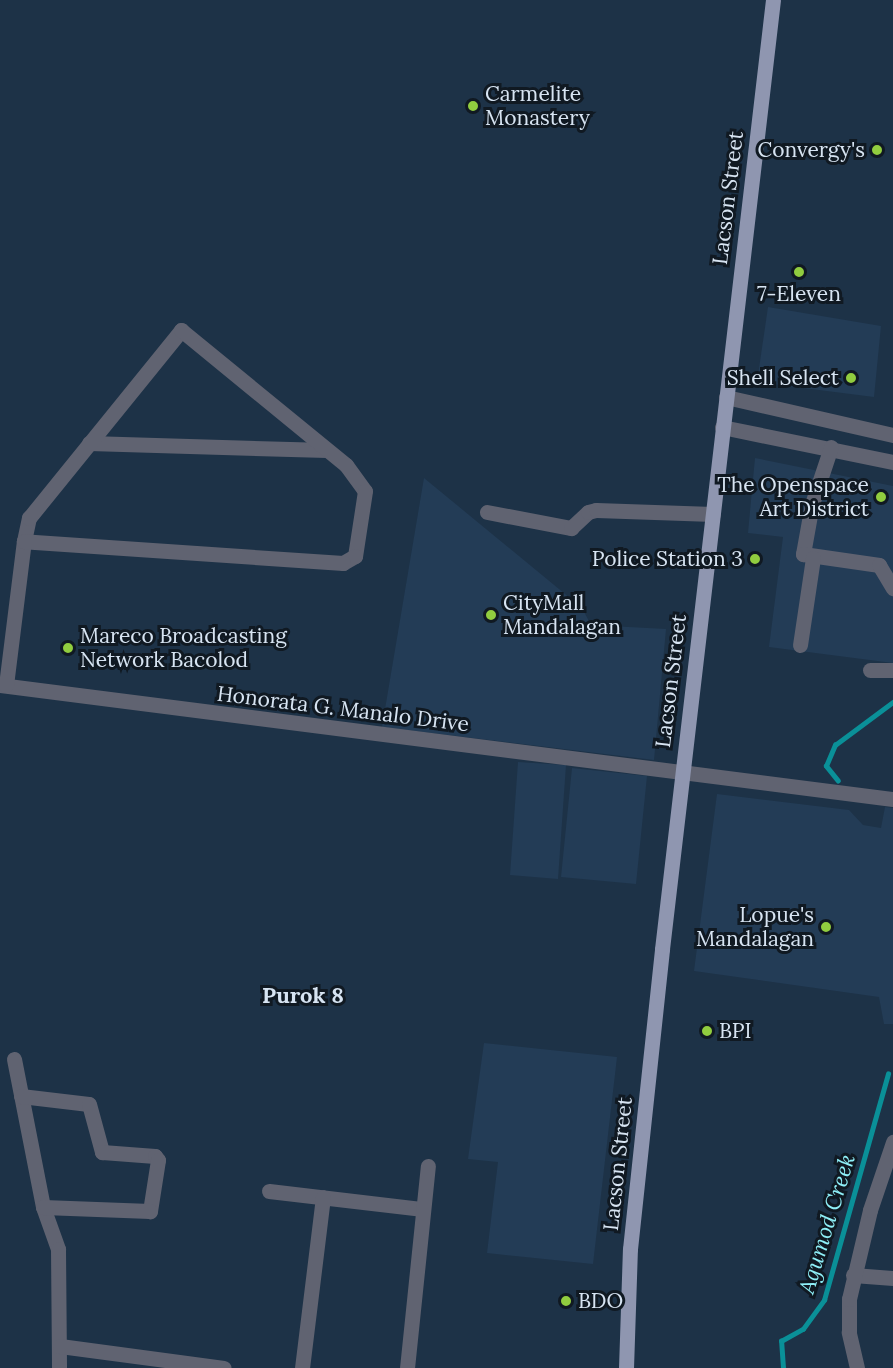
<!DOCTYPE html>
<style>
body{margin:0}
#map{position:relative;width:893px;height:1368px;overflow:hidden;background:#1d3247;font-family:Lora,serif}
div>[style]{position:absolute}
.built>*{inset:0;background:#233c56}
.stream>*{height:4.5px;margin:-2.25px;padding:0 2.25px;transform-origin:2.25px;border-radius:2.25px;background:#0a9098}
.minor>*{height:15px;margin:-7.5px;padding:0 7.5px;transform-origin:7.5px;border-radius:7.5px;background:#606371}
.major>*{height:15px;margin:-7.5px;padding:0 7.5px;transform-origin:7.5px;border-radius:7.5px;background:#8f96b0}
.dots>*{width:16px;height:16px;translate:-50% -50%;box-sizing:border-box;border:3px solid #101922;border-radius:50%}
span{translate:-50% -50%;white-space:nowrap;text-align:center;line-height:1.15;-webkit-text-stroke:6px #101922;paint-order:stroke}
.poi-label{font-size:21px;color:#d7e4f2}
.left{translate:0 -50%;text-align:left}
.right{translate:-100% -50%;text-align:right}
.street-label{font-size:21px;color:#d7e4f2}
.neighbourhood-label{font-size:22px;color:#d7e4f2;font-weight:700}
.water-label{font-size:22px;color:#8ff0f8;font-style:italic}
</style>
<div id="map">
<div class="built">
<i style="clip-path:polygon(768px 307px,881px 326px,874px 397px,757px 382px)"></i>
<i style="clip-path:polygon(755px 458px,893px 486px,893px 663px,769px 647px,783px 537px,748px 533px)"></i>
<i style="clip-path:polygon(424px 478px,582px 608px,591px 625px,666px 629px,654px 760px,382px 727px)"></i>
<i style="clip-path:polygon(518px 762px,566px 765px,558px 879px,510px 875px)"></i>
<i style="clip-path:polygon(572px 768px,647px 776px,636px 884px,561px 877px)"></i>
<i style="clip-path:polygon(717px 794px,849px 810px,863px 825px,881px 828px,885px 807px,893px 808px,893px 1024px,884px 1024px,879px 997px,694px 971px)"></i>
<i style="clip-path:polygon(484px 1043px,617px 1057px,593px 1264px,487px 1253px,498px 1162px,468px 1159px)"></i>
</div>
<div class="stream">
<i style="left:838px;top:781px;width:19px;rotate:-129deg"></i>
<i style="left:826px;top:766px;width:23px;rotate:-67deg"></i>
<i style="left:835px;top:745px;width:72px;rotate:-36.6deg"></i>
<i style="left:783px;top:1368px;width:27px;rotate:-94deg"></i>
<i style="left:781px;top:1341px;width:25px;rotate:-29deg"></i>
<i style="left:803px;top:1329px;width:36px;rotate:-54deg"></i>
<i style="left:824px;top:1300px;width:235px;rotate:-74.2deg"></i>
</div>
<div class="minor">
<i style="left:726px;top:397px;width:171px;rotate:12.8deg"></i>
<i style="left:722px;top:427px;width:175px;rotate:11.6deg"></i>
<i style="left:89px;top:443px;width:238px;rotate:1.7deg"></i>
<i style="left:831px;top:447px;width:60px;rotate:108.4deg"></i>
<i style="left:812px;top:504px;width:51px;rotate:100.2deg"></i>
<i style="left:803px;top:554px;width:77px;rotate:8.2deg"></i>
<i style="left:879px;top:565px;width:27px;rotate:59deg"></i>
<i style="left:487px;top:512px;width:86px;rotate:10.8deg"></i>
<i style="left:571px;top:528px;width:23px;rotate:-43deg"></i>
<i style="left:588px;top:512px;width:8px;rotate:-14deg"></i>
<i style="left:596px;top:510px;width:117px;rotate:2deg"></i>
<i style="left:800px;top:645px;width:88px;rotate:-81.5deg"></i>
<i style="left:870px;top:670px;width:23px"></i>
<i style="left:0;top:685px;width:900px;rotate:7.28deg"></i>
<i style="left:6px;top:685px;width:145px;rotate:-82.9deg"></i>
<i style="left:24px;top:541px;width:24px;rotate:-78deg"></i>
<i style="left:29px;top:518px;width:242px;rotate:-51deg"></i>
<i style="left:181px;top:330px;width:213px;rotate:39.3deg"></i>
<i style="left:346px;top:465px;width:32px;rotate:54deg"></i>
<i style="left:365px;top:491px;width:66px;rotate:98.7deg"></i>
<i style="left:355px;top:556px;width:14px;rotate:150deg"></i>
<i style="left:343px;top:563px;width:320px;rotate:-176.1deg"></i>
<i style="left:14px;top:1059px;width:151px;rotate:78.9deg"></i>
<i style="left:43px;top:1207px;width:45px;rotate:70.3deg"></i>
<i style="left:58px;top:1249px;width:119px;rotate:89.5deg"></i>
<i style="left:21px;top:1096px;width:68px;rotate:6.7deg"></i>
<i style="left:89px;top:1104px;width:50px;rotate:74.8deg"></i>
<i style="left:102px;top:1152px;width:53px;rotate:4.3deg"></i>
<i style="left:155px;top:1156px;width:5px;rotate:53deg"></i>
<i style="left:158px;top:1160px;width:52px;rotate:98.9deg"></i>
<i style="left:150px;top:1211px;width:107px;rotate:-177.9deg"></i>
<i style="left:269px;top:1191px;width:155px;rotate:6.7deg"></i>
<i style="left:853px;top:1275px;width:40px;rotate:4.3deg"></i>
<i style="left:60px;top:1346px;width:165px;rotate:7.6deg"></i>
<i style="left:302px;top:1368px;width:172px;rotate:-83deg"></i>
<i style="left:407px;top:1368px;width:203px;rotate:-84.1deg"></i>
<i style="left:857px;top:1368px;width:37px;rotate:-103deg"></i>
<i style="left:849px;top:1332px;width:33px;rotate:-90deg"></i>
<i style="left:849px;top:1299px;width:91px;rotate:-76.7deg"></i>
<i style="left:870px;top:1210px;width:72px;rotate:-71.3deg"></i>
</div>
<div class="major">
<i style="left:626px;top:1368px;width:119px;rotate:-88.1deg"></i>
<i style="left:630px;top:1249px;width:302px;rotate:-83.9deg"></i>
<i style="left:662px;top:949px;width:955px;rotate:-83.33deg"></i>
</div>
<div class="dots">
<i style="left:473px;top:106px;background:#91cd3f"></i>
<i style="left:877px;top:150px;background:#91cd3f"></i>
<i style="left:799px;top:272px;background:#91cd3f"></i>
<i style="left:851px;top:378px;background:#91cd3f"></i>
<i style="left:881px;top:497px;background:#91cd3f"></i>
<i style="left:755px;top:559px;background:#91cd3f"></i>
<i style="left:491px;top:615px;background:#91cd3f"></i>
<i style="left:68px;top:648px;background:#91cd3f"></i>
<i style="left:826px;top:927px;background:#91cd3f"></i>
<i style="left:707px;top:1031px;background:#91cd3f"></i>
<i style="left:566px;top:1301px;background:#91cd3f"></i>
</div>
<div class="poi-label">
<span class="left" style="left:485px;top:106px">Carmelite<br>Monastery</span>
<span class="right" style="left:865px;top:150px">Convergy's</span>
<span style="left:799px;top:294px">7-Eleven</span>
<span class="right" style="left:839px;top:378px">Shell Select</span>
<span class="right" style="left:869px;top:497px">The Openspace<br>Art District</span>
<span class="right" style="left:743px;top:559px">Police Station 3</span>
<span class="left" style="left:503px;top:615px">CityMall<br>Mandalagan</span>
<span class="left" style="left:80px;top:648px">Mareco Broadcasting<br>Network Bacolod</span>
<span class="right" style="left:814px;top:927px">Lopue's<br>Mandalagan</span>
<span class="left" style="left:719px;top:1031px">BPI</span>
<span class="left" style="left:578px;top:1301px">BDO</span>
</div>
<div class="street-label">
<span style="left:728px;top:198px;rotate:-83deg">Lacson Street</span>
<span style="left:671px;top:681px;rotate:-83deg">Lacson Street</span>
<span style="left:343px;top:709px;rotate:7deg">Honorata G. Manalo Drive</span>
<span style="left:618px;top:1164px;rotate:-84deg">Lacson Street</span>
</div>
<div class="neighbourhood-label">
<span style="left:303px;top:996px">Purok 8</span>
</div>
<div class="water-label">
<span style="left:827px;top:1224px;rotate:-73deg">Agumod Creek</span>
</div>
</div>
